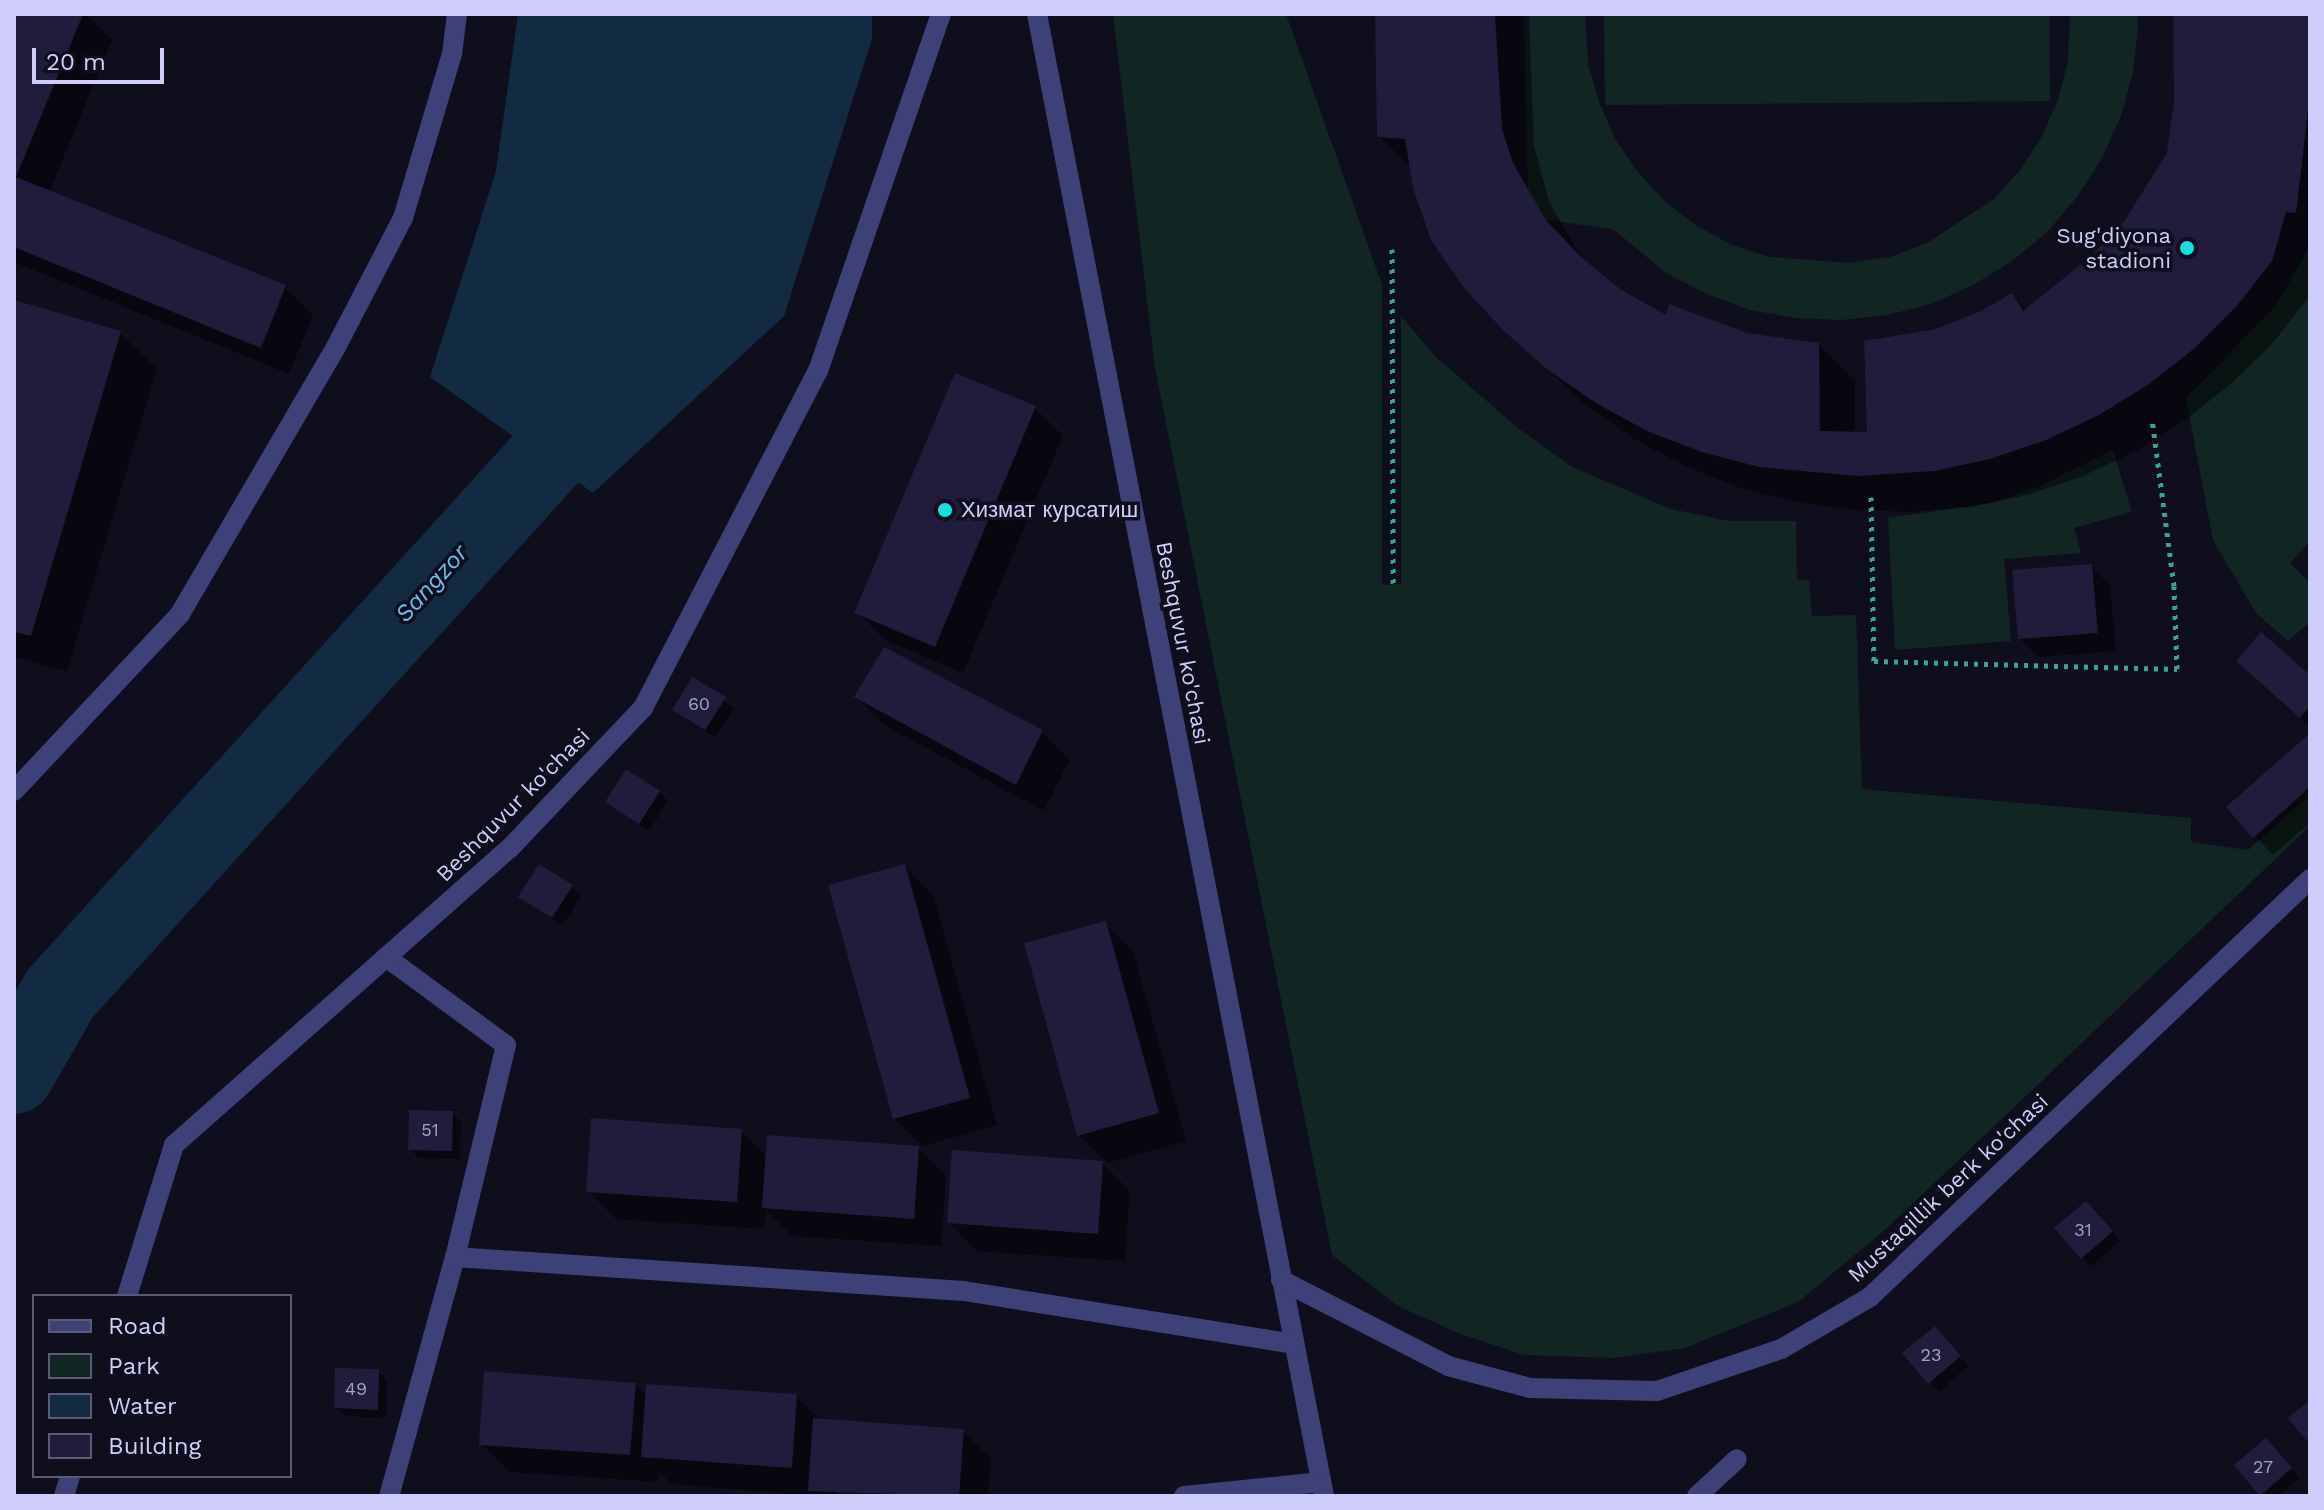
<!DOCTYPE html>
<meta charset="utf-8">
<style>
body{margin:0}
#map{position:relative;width:2324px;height:1510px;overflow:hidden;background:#0f0e1d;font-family:"Work Sans",sans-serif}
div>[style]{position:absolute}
.green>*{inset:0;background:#112623}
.water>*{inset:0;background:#122b42}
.shadow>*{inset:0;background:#0007}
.river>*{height:80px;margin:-40px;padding:0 40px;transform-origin:40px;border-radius:40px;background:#122b42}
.building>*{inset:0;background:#1f1c3c}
.path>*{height:5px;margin-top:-2.5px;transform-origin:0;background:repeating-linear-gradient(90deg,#38a592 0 4px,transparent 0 10px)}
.minor>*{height:20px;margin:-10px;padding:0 10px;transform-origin:10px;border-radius:10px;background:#3d4178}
.dots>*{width:22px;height:22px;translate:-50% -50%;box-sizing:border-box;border:4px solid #0f0e1d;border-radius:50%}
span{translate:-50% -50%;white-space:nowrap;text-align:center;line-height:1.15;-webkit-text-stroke:7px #0f0e1d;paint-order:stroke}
.number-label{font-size:18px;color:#a3a2ca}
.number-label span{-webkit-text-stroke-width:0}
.poi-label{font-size:22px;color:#cfcefa}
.right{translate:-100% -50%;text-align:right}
.left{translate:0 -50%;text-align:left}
.street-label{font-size:22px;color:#cfcefa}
.water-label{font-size:24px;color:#66c0f1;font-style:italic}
.frame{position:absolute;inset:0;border:16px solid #cfcefa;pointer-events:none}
.legend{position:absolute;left:32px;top:1294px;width:260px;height:184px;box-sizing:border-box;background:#0f0e1d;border:2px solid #5c5b75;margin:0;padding:10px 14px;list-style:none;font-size:24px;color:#cfcefa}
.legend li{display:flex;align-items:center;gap:16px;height:40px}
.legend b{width:40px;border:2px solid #5c5b75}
.scale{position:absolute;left:32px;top:48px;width:132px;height:36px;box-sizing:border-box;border:4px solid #cfcefa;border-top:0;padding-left:10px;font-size:24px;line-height:28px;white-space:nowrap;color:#cfcefa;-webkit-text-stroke:6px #0f0e1d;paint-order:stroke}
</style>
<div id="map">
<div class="green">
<i style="clip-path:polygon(1113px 14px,1286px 14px,1382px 285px,1382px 585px,1401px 584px,1401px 316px,1436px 357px,1519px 429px,1572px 467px,1671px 509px,1729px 521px,1796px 521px,1797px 579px,1809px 580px,1812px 616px,1856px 615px,1862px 789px,2191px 818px,2191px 842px,2248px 850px,2310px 795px,2310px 826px,1887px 1228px,1798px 1302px,1685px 1348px,1612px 1358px,1524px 1355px,1458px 1333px,1398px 1306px,1332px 1255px,1155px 368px)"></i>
<i style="clip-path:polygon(1524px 14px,1585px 14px,1588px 64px,1599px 102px,1615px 139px,1638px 172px,1665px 202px,1697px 226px,1732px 245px,1770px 257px,1850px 263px,1890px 257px,1927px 243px,1994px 199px,2021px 169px,2042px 136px,2058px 100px,2068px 61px,2070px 14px,2137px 14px,2138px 27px,2133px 72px,2121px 116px,2102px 158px,2077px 197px,2047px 232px,2012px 261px,1973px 285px,1931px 304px,1887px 315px,1841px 320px,1795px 318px,1750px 310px,1707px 294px,1666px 273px,1613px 229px,1546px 220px,1528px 191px)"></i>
<i style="clip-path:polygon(1604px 14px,2049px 14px,2050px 101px,1605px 105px)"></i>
<i style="clip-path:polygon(2310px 246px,2310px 541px,2290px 563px,2310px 583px,2310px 622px,2288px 641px,2256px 613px,2213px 540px,2186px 398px,2276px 306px)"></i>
<i style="clip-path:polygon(2113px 450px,2132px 512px,2074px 528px,2081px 553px,2004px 559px,2011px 641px,1895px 650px,1888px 518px,1991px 503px,2038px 487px)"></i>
</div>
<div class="water">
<i style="clip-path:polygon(518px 14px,872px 14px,872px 39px,784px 316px,593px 493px,430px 377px,496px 171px)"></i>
</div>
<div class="shadow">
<i style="clip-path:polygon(14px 14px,85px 14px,112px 40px,49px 193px,285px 287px,313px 315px,289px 374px,14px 262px)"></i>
<i style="clip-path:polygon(1377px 14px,1529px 14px,1534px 146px,1549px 201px,1582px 259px,1619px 291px,1668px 319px,1746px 335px,1818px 344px,1855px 381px,1855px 434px,1869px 434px,1937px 331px,1982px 313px,2012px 295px,2027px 310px,2091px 258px,2126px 221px,2169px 154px,2176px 101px,2175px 14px,2310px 14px,2308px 298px,2272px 344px,2231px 384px,2185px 420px,2136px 451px,2083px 476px,2027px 495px,1971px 507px,1912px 512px,1854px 510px,1797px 502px,1740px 488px,1685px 466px,1634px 439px,1587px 406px,1505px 329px,1412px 169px,1379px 136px)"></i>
<i style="clip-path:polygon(14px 302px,120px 333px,157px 369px,67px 671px,14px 657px)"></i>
<i style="clip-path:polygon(1035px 408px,1063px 436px,963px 673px,885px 640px,857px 612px)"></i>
<i style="clip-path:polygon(2091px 566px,2110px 585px,2116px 651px,2038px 657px,2019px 638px)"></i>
<i style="clip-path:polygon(2310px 678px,2310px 726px,2257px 679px)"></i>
<i style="clip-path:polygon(693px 679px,734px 708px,715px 738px,674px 710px)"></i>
<i style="clip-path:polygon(856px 697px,1041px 731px,1070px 759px,1044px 811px,884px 725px)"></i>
<i style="clip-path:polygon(2310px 736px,2310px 823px,2273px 855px,2255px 836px)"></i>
<i style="clip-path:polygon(659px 792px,668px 801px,649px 831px,608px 802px)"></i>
<i style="clip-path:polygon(904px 866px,933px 894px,997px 1125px,923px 1146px,894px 1118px)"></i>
<i style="clip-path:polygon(572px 887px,581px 896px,562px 926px,521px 897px)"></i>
<i style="clip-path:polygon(1105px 923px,1133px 951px,1186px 1141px,1107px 1163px,1079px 1135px)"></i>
<i style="clip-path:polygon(452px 1113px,461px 1122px,460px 1159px,419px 1158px,410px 1149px)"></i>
<i style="clip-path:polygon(741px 1131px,768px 1158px,918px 1148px,946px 1176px,941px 1246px,792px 1236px,766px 1210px,764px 1229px,616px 1219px,588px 1191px)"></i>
<i style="clip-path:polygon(954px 1153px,1106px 1163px,1103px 1164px,1130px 1191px,1125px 1261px,977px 1251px,949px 1222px)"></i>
<i style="clip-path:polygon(2095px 1213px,2120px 1241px,2091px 1267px,2082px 1258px)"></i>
<i style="clip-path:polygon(1943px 1338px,1968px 1366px,1939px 1392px,1905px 1353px)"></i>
<i style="clip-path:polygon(378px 1371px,387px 1380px,386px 1418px,345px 1416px,336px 1407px)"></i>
<i style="clip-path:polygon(635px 1384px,647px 1397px,796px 1396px,821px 1421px,963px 1431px,991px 1459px,988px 1496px,837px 1491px,837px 1495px,846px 1496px,815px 1496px,671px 1484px,659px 1471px,658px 1482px,510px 1472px,481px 1444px)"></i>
<i style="clip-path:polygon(2275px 1449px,2300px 1478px,2279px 1496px,2263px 1496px,2237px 1466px)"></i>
</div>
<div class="river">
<i style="left:14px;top:1074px;width:92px;rotate:-60.1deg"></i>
<i style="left:60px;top:994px;width:775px;rotate:-47.77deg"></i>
<i style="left:581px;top:420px;width:57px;rotate:-72.5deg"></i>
</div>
<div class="building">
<i style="clip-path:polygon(14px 14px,83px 14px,16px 177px,286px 285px,261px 348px,14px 247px)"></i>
<i style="clip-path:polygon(1375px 14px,1495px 14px,1502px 129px,1513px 163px,1546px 220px,1581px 257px,1620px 289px,1666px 315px,1669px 304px,1747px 333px,1819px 343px,1820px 431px,1867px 432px,1864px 341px,1936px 329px,1981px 311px,2012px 293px,2023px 311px,2090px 257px,2125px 220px,2167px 153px,2174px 101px,2173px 14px,2310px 14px,2310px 94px,2296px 213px,2286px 212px,2272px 261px,2236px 307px,2195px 348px,2149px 384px,2099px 415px,2046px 440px,1990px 459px,1934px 471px,1857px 476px,1759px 467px,1702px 452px,1647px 431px,1596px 403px,1548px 370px,1504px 331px,1464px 288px,1431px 240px,1413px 188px,1405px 139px,1377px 137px)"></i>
<i style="clip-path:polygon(14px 300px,121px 331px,31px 636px,14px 632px)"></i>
<i style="clip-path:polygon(955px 373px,1036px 406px,935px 647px,854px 613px)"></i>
<i style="clip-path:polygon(2092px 564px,2098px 633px,2018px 639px,2012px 570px)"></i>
<i style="clip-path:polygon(2261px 632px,2310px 675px,2310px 706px,2300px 718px,2236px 661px)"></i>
<i style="clip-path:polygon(884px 647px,1043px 730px,1016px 785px,854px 697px)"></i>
<i style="clip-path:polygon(692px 677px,726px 697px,705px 730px,672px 710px)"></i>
<i style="clip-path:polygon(2310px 733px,2310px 787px,2253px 838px,2226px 807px)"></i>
<i style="clip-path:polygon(626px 769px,660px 791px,639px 824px,605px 802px)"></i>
<i style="clip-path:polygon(539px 864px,573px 885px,552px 918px,518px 897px)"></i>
<i style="clip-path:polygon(905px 864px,970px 1098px,893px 1119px,828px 885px)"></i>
<i style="clip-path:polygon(1106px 921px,1159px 1113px,1077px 1136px,1024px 943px)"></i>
<i style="clip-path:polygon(409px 1110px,453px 1111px,452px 1151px,408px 1150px)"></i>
<i style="clip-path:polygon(591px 1118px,742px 1129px,737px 1202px,586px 1192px)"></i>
<i style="clip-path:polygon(767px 1135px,919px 1146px,914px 1219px,762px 1208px)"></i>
<i style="clip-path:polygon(952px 1150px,1103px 1161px,1098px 1234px,947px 1223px)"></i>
<i style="clip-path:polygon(2086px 1201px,2113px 1231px,2081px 1259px,2054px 1228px)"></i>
<i style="clip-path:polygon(1935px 1326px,1961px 1356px,1928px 1384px,1902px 1353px)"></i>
<i style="clip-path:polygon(335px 1368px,379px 1369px,378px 1410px,334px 1408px)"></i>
<i style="clip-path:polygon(484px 1371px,636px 1383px,630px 1455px,479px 1445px)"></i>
<i style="clip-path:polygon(646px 1384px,797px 1394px,792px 1468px,641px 1457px)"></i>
<i style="clip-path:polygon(2310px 1400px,2310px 1445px,2288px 1418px)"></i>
<i style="clip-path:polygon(813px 1418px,964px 1429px,959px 1496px,808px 1491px)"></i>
<i style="clip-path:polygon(2266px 1438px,2292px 1468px,2260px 1496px,2234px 1465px)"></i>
</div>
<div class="path">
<i style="left:1392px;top:249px;width:339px;rotate:89.8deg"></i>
<i style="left:1871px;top:497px;width:164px;rotate:89deg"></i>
<i style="left:1874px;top:661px;width:303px;rotate:1.5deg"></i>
<i style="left:2177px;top:669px;width:83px;rotate:-92.1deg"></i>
<i style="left:2174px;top:586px;width:168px;rotate:-97.5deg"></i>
</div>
<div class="minor">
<i style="left:1037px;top:14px;width:1510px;rotate:79.04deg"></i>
<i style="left:14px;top:791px;width:243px;rotate:-46.8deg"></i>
<i style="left:180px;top:614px;width:309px;rotate:-59.7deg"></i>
<i style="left:336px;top:347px;width:145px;rotate:-62.6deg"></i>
<i style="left:403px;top:218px;width:171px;rotate:-73.4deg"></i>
<i style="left:452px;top:54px;width:40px;rotate:-82.9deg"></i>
<i style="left:386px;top:957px;width:149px;rotate:36.3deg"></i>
<i style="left:506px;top:1045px;width:218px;rotate:103.5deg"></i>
<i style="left:455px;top:1257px;width:248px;rotate:105.4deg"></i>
<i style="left:455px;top:1257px;width:510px;rotate:3.82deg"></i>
<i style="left:964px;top:1291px;width:334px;rotate:9.1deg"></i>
<i style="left:1281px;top:1280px;width:188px;rotate:27.2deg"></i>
<i style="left:1448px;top:1366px;width:85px;rotate:15deg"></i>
<i style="left:1530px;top:1388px;width:127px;rotate:1.4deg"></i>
<i style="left:1657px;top:1391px;width:131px;rotate:-18.7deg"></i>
<i style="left:1781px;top:1349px;width:103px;rotate:-30.3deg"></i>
<i style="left:1870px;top:1297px;width:607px;rotate:-43.53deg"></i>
<i style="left:127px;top:1296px;width:158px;rotate:-72.7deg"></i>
<i style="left:174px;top:1145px;width:447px;rotate:-41.5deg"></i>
<i style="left:509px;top:849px;width:195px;rotate:-46.5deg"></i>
<i style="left:643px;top:708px;width:380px;rotate:-62.6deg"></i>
<i style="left:818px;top:371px;width:378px;rotate:-71deg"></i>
<i style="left:64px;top:1496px;width:21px;rotate:-73deg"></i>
<i style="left:1184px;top:1496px;width:138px;rotate:-5.8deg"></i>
<i style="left:1697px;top:1496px;width:54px;rotate:-42.8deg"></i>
</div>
<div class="dots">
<i style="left:2187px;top:248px;background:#15e0de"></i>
<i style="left:945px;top:510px;background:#15e0de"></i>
</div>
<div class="number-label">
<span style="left:699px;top:704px">60</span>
<span style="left:430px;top:1130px">51</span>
<span style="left:2083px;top:1230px">31</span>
<span style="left:1931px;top:1355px">23</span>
<span style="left:356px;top:1389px">49</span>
<span style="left:2263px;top:1467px">27</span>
</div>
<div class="poi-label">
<span class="right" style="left:2171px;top:248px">Sug'diyona<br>stadioni</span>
<span class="left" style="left:961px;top:510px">Хизмат курсатиш</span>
</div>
<div class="street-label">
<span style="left:1183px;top:643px;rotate:79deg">Beshquvur ko'chasi</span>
<span style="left:513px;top:805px;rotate:-45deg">Beshquvur ko'chasi</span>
<span style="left:1948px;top:1188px;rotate:-43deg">Mustaqillik berk ko'chasi</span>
</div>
<div class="water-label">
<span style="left:432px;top:584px;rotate:-48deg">Sangzor</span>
</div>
<div class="frame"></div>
<ul class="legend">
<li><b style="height:10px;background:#3d4178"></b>Road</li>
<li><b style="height:22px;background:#112623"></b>Park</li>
<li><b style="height:22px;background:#122b42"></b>Water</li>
<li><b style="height:22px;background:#1f1c3c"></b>Building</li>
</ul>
<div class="scale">20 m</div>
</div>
